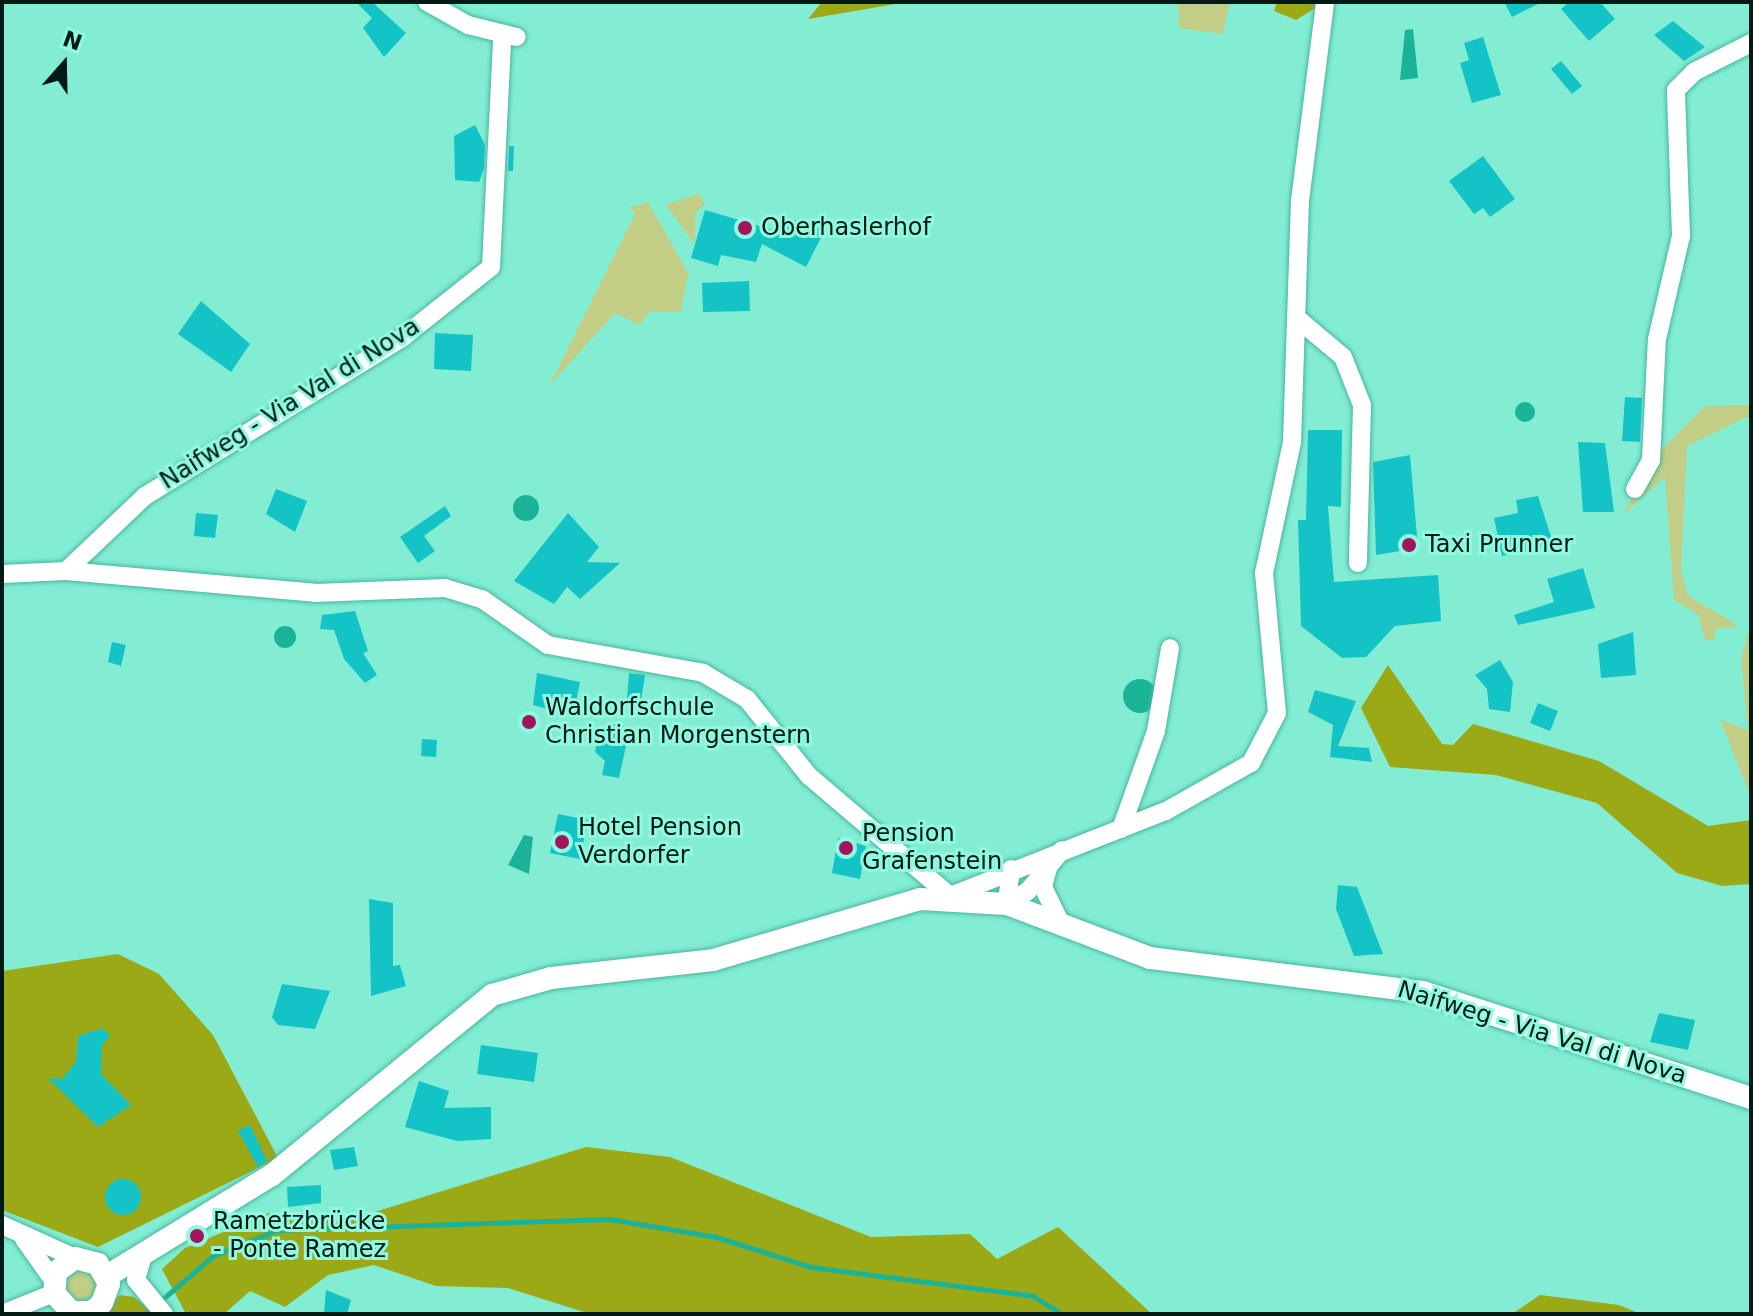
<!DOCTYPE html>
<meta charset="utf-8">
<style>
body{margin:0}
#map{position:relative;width:1753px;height:1316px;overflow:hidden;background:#82edd3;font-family:"DejaVu Sans",sans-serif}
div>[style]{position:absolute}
.green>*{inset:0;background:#c2ce85}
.round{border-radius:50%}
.forest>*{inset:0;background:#9aa915}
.water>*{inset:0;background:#1ab398}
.stream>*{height:5px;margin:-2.5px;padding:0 2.5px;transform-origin:2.5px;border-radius:2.5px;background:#1ab398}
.building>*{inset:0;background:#14c3c6}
.roads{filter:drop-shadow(0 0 2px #48b69e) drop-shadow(0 0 2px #48b69e)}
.minor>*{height:18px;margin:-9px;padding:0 9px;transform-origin:9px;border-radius:9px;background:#fff}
.major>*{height:22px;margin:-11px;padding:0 11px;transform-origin:11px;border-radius:11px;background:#fff}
.dots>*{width:22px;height:22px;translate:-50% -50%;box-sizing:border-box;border:4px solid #8ffae0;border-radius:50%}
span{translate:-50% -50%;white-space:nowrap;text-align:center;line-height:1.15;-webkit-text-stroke:6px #8ffae0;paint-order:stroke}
.poi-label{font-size:24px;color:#031914}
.left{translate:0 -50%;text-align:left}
.street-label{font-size:24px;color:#031914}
.frame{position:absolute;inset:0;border:4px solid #031914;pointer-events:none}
.north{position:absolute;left:24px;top:24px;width:80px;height:80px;-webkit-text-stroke:6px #8ffae0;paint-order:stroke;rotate:20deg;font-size:22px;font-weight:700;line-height:32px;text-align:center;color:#031914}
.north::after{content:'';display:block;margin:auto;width:28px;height:36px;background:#031914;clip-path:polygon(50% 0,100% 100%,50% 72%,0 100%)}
</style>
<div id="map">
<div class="green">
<i style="clip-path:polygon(1178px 2px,1230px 2px,1223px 34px,1179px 28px)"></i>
<i style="clip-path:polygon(699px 193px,705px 205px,695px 212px,695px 245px,666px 205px)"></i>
<i style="clip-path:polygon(648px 202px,688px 273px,681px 312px,649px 312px,640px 325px,615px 313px,549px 386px,636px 212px,628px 208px)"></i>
<i style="clip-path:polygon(1751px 405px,1751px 415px,1687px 446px,1681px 570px,1688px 596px,1739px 626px,1715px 629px,1714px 641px,1705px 640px,1698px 614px,1674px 600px,1665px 477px,1623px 515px,1651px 460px,1705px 406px)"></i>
<i style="clip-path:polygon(1751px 622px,1751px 797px,1720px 720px,1748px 730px,1741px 659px)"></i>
<i class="round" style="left:67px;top:1272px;width:28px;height:28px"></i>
</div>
<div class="forest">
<i style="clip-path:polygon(822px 2px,907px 2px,808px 19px)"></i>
<i style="clip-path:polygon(1277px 2px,1325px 2px,1296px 20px,1274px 11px)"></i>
<i style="clip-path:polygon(1388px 665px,1442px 744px,1453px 745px,1473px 724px,1599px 761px,1708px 826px,1751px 820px,1751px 884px,1722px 886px,1677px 873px,1597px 803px,1496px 775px,1390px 767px,1361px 708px)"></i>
<i style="clip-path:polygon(118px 954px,159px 974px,213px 1035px,278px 1158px,98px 1247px,2px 1210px,2px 971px)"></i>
<i style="clip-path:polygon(586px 1147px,670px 1157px,871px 1237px,970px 1234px,997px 1259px,1058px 1227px,1152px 1314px,590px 1314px,508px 1288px,436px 1286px,374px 1265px,328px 1275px,285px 1307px,250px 1291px,224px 1314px,186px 1314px,162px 1269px,185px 1248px,269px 1213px,342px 1222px)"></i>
<i style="clip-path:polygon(120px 1295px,134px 1297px,155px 1314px,97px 1314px)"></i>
<i style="clip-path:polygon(1540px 1295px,1619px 1305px,1641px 1314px,1512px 1314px)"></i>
</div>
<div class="water">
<i style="clip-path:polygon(1413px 29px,1418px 78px,1400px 80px,1405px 30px)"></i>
<i class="round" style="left:1515px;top:402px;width:20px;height:20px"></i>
<i class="round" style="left:513px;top:495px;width:26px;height:26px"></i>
<i class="round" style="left:274px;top:626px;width:22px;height:22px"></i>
<i class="round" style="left:1123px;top:679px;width:34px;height:34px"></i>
<i style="clip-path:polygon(524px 835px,533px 837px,529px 874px,508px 865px)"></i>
</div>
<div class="stream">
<i style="left:145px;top:1314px;width:89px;rotate:-40.5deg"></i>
<i style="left:213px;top:1256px;width:69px;rotate:-22.1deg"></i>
<i style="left:277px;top:1230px;width:333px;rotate:-1.9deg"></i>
<i style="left:610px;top:1219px;width:108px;rotate:9.6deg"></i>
<i style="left:716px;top:1237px;width:100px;rotate:17.5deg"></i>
<i style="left:811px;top:1267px;width:224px;rotate:7.4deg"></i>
<i style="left:1033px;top:1296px;width:34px;rotate:32deg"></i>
</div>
<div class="building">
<i style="clip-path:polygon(356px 2px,372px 2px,406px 33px,384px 57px,363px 28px,372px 18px)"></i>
<i style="clip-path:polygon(1504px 2px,1542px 2px,1512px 17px)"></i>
<i style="clip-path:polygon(1569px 2px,1600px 2px,1615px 19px,1589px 41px,1561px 9px)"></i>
<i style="clip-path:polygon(1673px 21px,1705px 47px,1684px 61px,1654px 35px)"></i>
<i style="clip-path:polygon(1483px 37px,1501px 95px,1472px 103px,1460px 63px,1469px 60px,1464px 43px)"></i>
<i style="clip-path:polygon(1561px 61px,1582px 86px,1572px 94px,1551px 69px)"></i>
<i style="clip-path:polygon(475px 125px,485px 145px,484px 169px,479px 182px,455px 180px,454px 136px)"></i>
<i style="clip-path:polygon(509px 146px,514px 146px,513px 171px,508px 171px)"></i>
<i style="clip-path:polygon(1483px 156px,1515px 199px,1490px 217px,1483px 208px,1474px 214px,1449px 181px)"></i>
<i style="clip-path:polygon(705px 210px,777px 231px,784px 217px,825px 230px,806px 267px,762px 244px,756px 262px,721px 255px,718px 266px,691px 258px)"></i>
<i style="clip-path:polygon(749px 281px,750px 311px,703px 312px,702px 283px)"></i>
<i style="clip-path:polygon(201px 301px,250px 344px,231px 372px,178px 334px)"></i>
<i style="clip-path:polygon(435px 333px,473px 335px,471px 371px,434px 369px)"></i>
<i style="clip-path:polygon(1625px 397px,1642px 398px,1640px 442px,1622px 441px)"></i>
<i style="clip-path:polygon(1308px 430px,1342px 430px,1341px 507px,1328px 506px,1334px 582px,1438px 575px,1441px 621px,1395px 626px,1366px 657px,1342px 658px,1301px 626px,1298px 520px,1306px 520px)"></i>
<i style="clip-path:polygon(1578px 442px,1605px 443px,1614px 512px,1583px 512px)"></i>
<i style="clip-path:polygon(1410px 455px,1418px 548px,1376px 555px,1373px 462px)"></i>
<i style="clip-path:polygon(276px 489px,307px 501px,295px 532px,266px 514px)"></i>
<i style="clip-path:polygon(1538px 496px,1554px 546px,1502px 556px,1494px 518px,1518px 513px,1516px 500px)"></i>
<i style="clip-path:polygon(445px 506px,451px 516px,424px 536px,435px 551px,418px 563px,400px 537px)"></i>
<i style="clip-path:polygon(196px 513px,218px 515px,215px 538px,194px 536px)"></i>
<i style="clip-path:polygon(568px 513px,599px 547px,587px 562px,620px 563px,580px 599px,567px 587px,554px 604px,514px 581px)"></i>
<i style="clip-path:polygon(1583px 568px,1595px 608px,1518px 625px,1514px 615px,1554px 602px,1547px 579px)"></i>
<i style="clip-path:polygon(355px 611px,368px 651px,363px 653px,377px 675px,365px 683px,344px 659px,334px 630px,320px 629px,322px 615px)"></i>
<i style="clip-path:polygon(1633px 632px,1636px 675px,1601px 678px,1598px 644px)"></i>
<i style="clip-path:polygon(112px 642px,126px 645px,121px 666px,108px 662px)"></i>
<i style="clip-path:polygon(1500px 660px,1513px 682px,1510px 712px,1489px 709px,1487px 689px,1475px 675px)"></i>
<i style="clip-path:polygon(537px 673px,580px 682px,573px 716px,533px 705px)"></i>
<i style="clip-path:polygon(629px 673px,645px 675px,641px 701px,627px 699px)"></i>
<i style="clip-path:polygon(1315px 690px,1356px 701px,1338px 746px,1369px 748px,1372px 762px,1330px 757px,1333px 725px,1308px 712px)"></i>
<i style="clip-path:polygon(1538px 703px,1558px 711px,1550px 731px,1530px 723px)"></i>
<i style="clip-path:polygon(613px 724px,630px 728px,619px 778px,602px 775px,605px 761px,595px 752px,598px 738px,609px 741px)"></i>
<i style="clip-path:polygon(422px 739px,437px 740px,436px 757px,421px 756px)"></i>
<i style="clip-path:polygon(558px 814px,588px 820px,580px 859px,550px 853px)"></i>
<i style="clip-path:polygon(838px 838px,866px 846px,860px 879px,832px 873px)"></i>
<i style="clip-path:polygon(1338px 885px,1357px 887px,1383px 954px,1354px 956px,1336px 909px)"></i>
<i style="clip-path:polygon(369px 899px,393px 903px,393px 966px,400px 965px,406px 986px,371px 996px)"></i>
<i style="clip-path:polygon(282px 984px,330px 991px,315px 1029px,278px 1025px,272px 1017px)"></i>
<i style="clip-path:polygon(1659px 1013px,1695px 1020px,1688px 1050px,1650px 1042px)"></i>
<i style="clip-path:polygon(103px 1028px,110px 1036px,102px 1045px,101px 1074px,131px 1105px,98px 1127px,48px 1078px,62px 1079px,76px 1062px,78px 1036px)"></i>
<i style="clip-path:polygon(481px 1045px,538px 1053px,534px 1082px,477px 1074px)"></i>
<i style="clip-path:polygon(419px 1081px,449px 1091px,444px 1108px,491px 1107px,491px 1139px,457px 1141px,405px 1127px)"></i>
<i style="clip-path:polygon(250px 1125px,267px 1161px,258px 1167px,238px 1131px)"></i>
<i style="clip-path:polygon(354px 1147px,358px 1166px,334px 1170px,330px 1150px)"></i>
<i class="round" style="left:105px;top:1179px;width:36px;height:36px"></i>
<i style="clip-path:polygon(321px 1185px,321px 1203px,288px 1207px,287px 1187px)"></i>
<i style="clip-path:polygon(326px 1290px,351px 1300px,347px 1314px,324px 1314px)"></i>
</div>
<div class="roads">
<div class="minor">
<i style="left:427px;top:2px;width:47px;rotate:29.3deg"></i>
<i style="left:468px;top:25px;width:50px;rotate:13.8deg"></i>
<i style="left:1299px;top:320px;width:57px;rotate:40.1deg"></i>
<i style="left:1343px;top:357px;width:52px;rotate:68.4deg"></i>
<i style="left:1362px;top:405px;width:158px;rotate:91.5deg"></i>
<i style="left:1635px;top:489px;width:33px;rotate:-61deg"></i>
<i style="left:1651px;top:460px;width:121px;rotate:-87.2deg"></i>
<i style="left:1657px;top:339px;width:106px;rotate:-76.9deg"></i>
<i style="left:1681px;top:236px;width:146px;rotate:-92deg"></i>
<i style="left:1676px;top:90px;width:25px;rotate:-45deg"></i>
<i style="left:1694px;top:72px;width:64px;rotate:-27deg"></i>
<i style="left:66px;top:571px;width:109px;rotate:-43.5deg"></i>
<i style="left:145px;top:496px;width:303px;rotate:-31.6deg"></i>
<i style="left:403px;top:337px;width:112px;rotate:-38.5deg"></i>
<i style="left:491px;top:267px;width:229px;rotate:-87.2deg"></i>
<i style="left:2px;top:574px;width:64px;rotate:-2.7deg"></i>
<i style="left:66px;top:571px;width:250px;rotate:5deg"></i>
<i style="left:315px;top:593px;width:130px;rotate:-2.2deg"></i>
<i style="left:445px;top:588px;width:39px;rotate:17deg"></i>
<i style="left:482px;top:599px;width:80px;rotate:34.9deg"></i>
<i style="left:548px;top:645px;width:158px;rotate:10.2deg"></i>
<i style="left:703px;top:673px;width:51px;rotate:30.6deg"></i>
<i style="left:747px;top:699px;width:99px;rotate:51.2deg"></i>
<i style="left:809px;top:776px;width:185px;rotate:40.4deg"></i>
<i style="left:950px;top:896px;width:232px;rotate:-21.5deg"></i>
<i style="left:1166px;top:811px;width:98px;rotate:-29.5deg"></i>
<i style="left:1251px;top:763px;width:56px;rotate:-62.5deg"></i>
<i style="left:1277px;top:713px;width:141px;rotate:-95.3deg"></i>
<i style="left:1264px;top:573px;width:134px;rotate:-77.9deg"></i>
<i style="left:1292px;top:442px;width:241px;rotate:-88.1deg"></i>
<i style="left:1300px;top:201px;width:201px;rotate:-82.8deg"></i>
<i style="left:1121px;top:829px;width:104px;rotate:-70.3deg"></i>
<i style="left:1156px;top:731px;width:84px;rotate:-80.4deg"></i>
<i style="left:1048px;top:868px;width:20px;rotate:105deg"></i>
<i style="left:1043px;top:887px;width:41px;rotate:64.1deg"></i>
<i style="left:1011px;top:869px;width:35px;rotate:97deg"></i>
<i style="left:1007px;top:904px;width:25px;rotate:-32deg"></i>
<i style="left:1028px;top:891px;width:53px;rotate:-50.3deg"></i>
<i style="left:2px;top:1225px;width:80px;rotate:24.3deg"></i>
<i style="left:24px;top:1239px;width:50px;rotate:54.7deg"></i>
<i style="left:144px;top:1252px;width:29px;rotate:106deg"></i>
<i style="left:136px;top:1280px;width:44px;rotate:50.5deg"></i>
<i style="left:2px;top:1314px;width:56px;rotate:-22deg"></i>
</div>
<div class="major">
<i style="left:107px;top:1276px;width:193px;rotate:-31.5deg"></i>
<i style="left:272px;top:1175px;width:284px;rotate:-39.3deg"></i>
<i style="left:492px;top:995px;width:61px;rotate:-16.1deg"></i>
<i style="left:551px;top:978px;width:163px;rotate:-6.3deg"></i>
<i style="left:713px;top:960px;width:216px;rotate:-16.4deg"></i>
<i style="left:920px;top:899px;width:87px;rotate:3.3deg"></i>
<i style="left:1007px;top:904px;width:153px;rotate:20.7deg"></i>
<i style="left:1150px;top:958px;width:275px;rotate:7.1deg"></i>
<i style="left:1423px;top:992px;width:345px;rotate:17.9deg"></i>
<i style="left:85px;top:1314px;width:12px;rotate:-24deg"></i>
<i style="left:96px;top:1309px;width:8px;rotate:-45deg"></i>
<i style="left:102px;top:1303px;width:20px;rotate:-70deg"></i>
<i style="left:109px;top:1284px;width:23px;rotate:-119deg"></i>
<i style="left:98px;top:1264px;width:24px;rotate:-165deg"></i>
<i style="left:75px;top:1258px;width:24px;rotate:144deg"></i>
<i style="left:56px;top:1272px;width:21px;rotate:95deg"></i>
<i style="left:54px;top:1293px;width:25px;rotate:48deg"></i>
<i style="left:71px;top:1312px;width:17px"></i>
</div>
</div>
<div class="dots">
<i style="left:745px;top:228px;background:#a1145e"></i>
<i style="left:1409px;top:545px;background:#a1145e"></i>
<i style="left:529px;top:722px;background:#a1145e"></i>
<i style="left:562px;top:842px;background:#a1145e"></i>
<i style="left:846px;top:848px;background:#a1145e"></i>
<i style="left:197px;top:1236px;background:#a1145e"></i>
</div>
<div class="poi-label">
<span class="left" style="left:761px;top:228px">Oberhaslerhof</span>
<span class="left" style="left:1425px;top:545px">Taxi Prunner</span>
<span class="left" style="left:545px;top:722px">Waldorfschule<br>Christian Morgenstern</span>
<span class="left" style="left:578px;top:842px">Hotel Pension<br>Verdorfer</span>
<span class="left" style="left:862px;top:848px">Pension<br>Grafenstein</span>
<span class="left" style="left:213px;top:1236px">Rametzbrücke<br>- Ponte Ramez</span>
</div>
<div class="street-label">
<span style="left:290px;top:404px;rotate:-32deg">Naifweg - Via Val di Nova</span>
<span style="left:1542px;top:1033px;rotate:17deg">Naifweg - Via Val di Nova</span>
</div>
<div class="frame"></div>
<div class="north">N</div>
</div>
